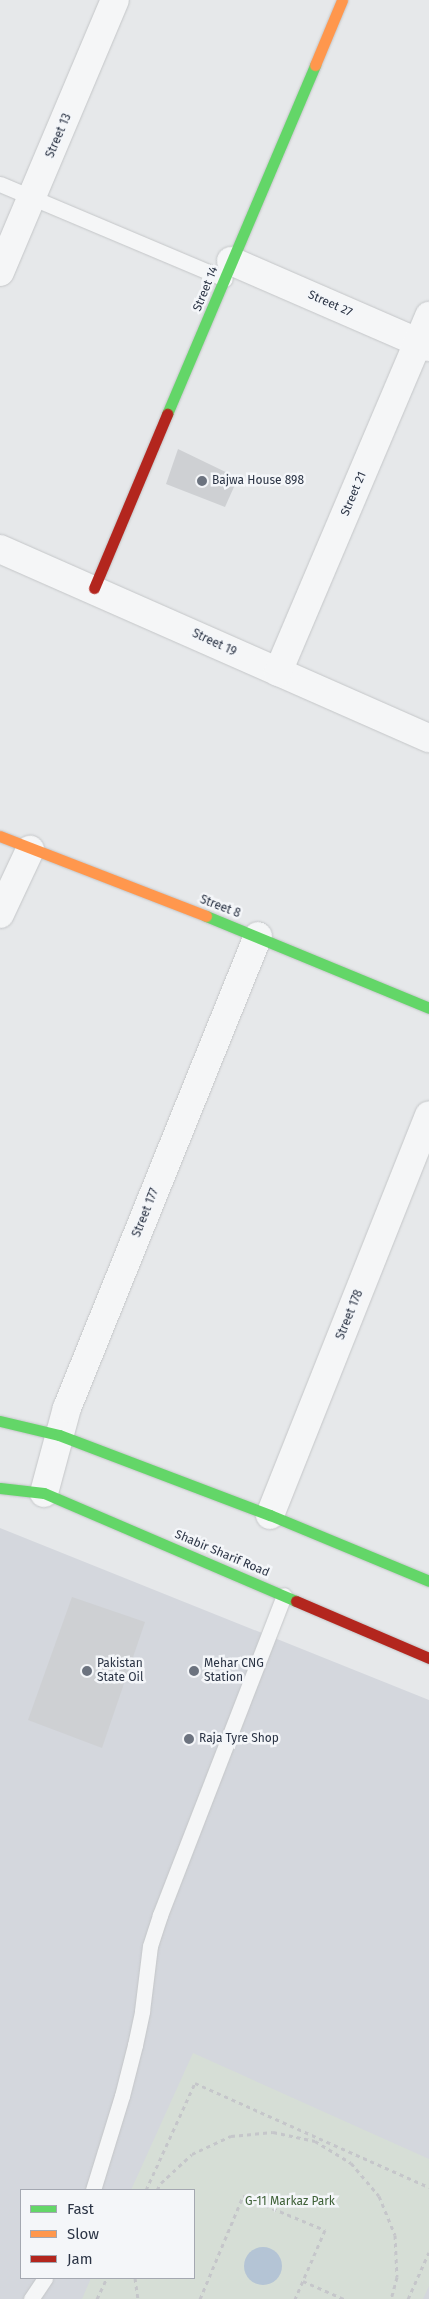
<!DOCTYPE html>
<style>
body{margin:0}
#map{position:relative;width:429px;height:2299px;overflow:hidden;background:#e6e8ea;font-family:"Fira Sans",sans-serif}
div>[style]{position:absolute}
.built>*{inset:0;background:#d4d7dd}
.green>*{inset:0;background:#d6ded6}
.water>*{inset:0;background:#b4c4d5}
.round{border-radius:50%}
.building>*{inset:0;background:#ced0d3}
.path>*{height:3px;margin-top:-1.5px;transform-origin:0;background:repeating-linear-gradient(90deg,#c5c6ca 0 4px,transparent 0 8px)}
.roads{filter:drop-shadow(0 0 1px #c4c6c8) drop-shadow(0 0 1px #c4c6c8)}
.lane>*{height:15px;margin:-7.5px;padding:0 7.5px;transform-origin:7.5px;border-radius:7.5px;background:#f5f6f7}
.street>*{height:28px;margin:-14px;padding:0 14px;transform-origin:14px;border-radius:14px;background:#f5f6f7}
.fast>*{height:11px;margin:-5.5px;padding:0 5.5px;transform-origin:5.5px;border-radius:5.5px;background:#63d668}
.slow>*{height:11px;margin:-5.5px;padding:0 5.5px;transform-origin:5.5px;border-radius:5.5px;background:#ff974d}
.jam>*{height:11px;margin:-5.5px;padding:0 5.5px;transform-origin:5.5px;border-radius:5.5px;background:#b3261e}
.dots>*{width:14px;height:14px;translate:-50% -50%;box-sizing:border-box;border:2px solid #f4f6f9;border-radius:50%}
span{translate:-50% -50%;white-space:nowrap;text-align:center;line-height:1.15;-webkit-text-stroke:5px #f4f6f9;paint-order:stroke}
.street-label{font-size:12px;color:#2b3445}
.poi-label{font-size:12px;color:#2b3445}
.left{translate:0 -50%;text-align:left}
.park-label{font-size:12px;color:#3f6138}
.legend{position:absolute;left:20px;top:2189px;width:175px;height:90px;box-sizing:border-box;background:#f4f6f9;border:1px solid #a4a8b1;margin:0;padding:6px 9px;list-style:none;font-size:15px;color:#2b3445}
.legend li{display:flex;align-items:center;gap:10px;height:25px}
.legend b{width:25px;border:1px solid #a4a8b1}
</style>
<div id="map">
<div class="built">
<i style="clip-path:polygon(evenodd,0 1528px,429px 1700px,429px 2299px,0 2299px,0 1528px,21px 2190px,194px 2190px,194px 2278px,21px 2278px,21px 2190px)"></i>
</div>
<div class="green">
<i style="clip-path:polygon(193px 2053px,429px 2159px,429px 2286px,423px 2299px,82px 2299px,91px 2278px,194px 2278px,194px 2190px,131px 2190px)"></i>
</div>
<div class="water">
<i class="round" style="left:244px;top:2247px;width:38px;height:38px"></i>
</div>
<div class="building">
<i style="clip-path:polygon(178px 449px,238px 478px,225px 507px,166px 484px)"></i>
<i style="clip-path:polygon(72px 1597px,145px 1622px,102px 1748px,28px 1720px)"></i>
</div>
<div class="path">
<i style="left:146px;top:2190px;width:118px;rotate:-65.4deg"></i>
<i style="left:195px;top:2083px;width:256px;rotate:24deg"></i>
<i style="left:157px;top:2190px;width:8px;rotate:-60deg"></i>
<i style="left:161px;top:2183px;width:42px;rotate:-43.1deg"></i>
<i style="left:192px;top:2154px;width:43px;rotate:-24.8deg"></i>
<i style="left:231px;top:2136px;width:42px;rotate:-5.4deg"></i>
<i style="left:273px;top:2132px;width:43px;rotate:12.1deg"></i>
<i style="left:315px;top:2141px;width:42px;rotate:31.4deg"></i>
<i style="left:351px;top:2163px;width:43px;rotate:49.7deg"></i>
<i style="left:379px;top:2196px;width:42px;rotate:67.7deg"></i>
<i style="left:395px;top:2235px;width:42px;rotate:87.3deg"></i>
<i style="left:397px;top:2277px;width:23px;rotate:105deg"></i>
<i style="left:135px;top:2278px;width:21px;rotate:82deg"></i>
<i style="left:303px;top:2281px;width:45px;rotate:23.7deg"></i>
<i style="left:97px;top:2299px;width:23px;rotate:-65deg"></i>
<i style="left:200px;top:2299px;width:112px;rotate:-67.3deg"></i>
<i style="left:243px;top:2196px;width:89px;rotate:22.5deg"></i>
<i style="left:325px;top:2230px;width:75px;rotate:113.5deg"></i>
<i style="left:408px;top:2299px;width:51px;rotate:-65.9deg"></i>
</div>
<div class="roads">
<div class="lane">
<i style="left:0;top:184px;width:244px;rotate:22.9deg"></i>
<i style="left:93px;top:2190px;width:98px;rotate:-72.9deg"></i>
<i style="left:122px;top:2096px;width:53px;rotate:-75.7deg"></i>
<i style="left:135px;top:2045px;width:35px;rotate:-78deg"></i>
<i style="left:142px;top:2011px;width:65px;rotate:-83deg"></i>
<i style="left:150px;top:1946px;width:33px;rotate:-72deg"></i>
<i style="left:160px;top:1915px;width:343px;rotate:-68.8deg"></i>
<i style="left:31px;top:2299px;width:25px;rotate:-56deg"></i>
</div>
<div class="street">
<i style="left:231px;top:261px;width:216px;rotate:23.5deg"></i>
<i style="left:0;top:272px;width:295px;rotate:-67.1deg"></i>
<i style="left:0;top:549px;width:469px;rotate:23.8deg"></i>
<i style="left:278px;top:672px;width:387px;rotate:-67deg"></i>
<i style="left:0;top:914px;width:71px;rotate:-64.9deg"></i>
<i style="left:44px;top:1493px;width:88px;rotate:-74.9deg"></i>
<i style="left:67px;top:1408px;width:509px;rotate:-67.97deg"></i>
<i style="left:270px;top:1515px;width:430px;rotate:-68.3deg"></i>
</div>
<div class="fast">
<i style="left:167px;top:414px;width:379px;rotate:-67deg"></i>
<i style="left:206px;top:916px;width:241px;rotate:22.4deg"></i>
<i style="left:0;top:1421px;width:61px;rotate:13.3deg"></i>
<i style="left:59px;top:1435px;width:226px;rotate:20.8deg"></i>
<i style="left:270px;top:1515px;width:172px;rotate:22.5deg"></i>
<i style="left:0;top:1488px;width:44px;rotate:6.5deg"></i>
<i style="left:44px;top:1493px;width:274px;rotate:23.2deg"></i>
</div>
<div class="slow">
<i style="left:315px;top:65px;width:70px;rotate:-67.4deg"></i>
<i style="left:0;top:836px;width:221px;rotate:21.2deg"></i>
</div>
<div class="jam">
<i style="left:94px;top:588px;width:189px;rotate:-67.2deg"></i>
<i style="left:296px;top:1601px;width:145px;rotate:23.2deg"></i>
</div>
</div>
<div class="dots">
<i style="left:202px;top:481px;background:#6c737f"></i>
<i style="left:87px;top:1671px;background:#6c737f"></i>
<i style="left:194px;top:1671px;background:#6c737f"></i>
<i style="left:189px;top:1739px;background:#6c737f"></i>
</div>
<div class="street-label">
<span style="left:59px;top:136px;rotate:-67deg">Street 13</span>
<span style="left:206px;top:289px;rotate:-68deg">Street 14</span>
<span style="left:330px;top:304px;rotate:24deg">Street 27</span>
<span style="left:354px;top:494px;rotate:-67deg">Street 21</span>
<span style="left:214px;top:643px;rotate:25deg">Street 19</span>
<span style="left:220px;top:907px;rotate:21deg">Street 8</span>
<span style="left:146px;top:1213px;rotate:-68deg">Street 177</span>
<span style="left:350px;top:1315px;rotate:-68deg">Street 178</span>
<span style="left:222px;top:1554px;rotate:23deg">Shabir Sharif Road</span>
</div>
<div class="poi-label">
<span class="left" style="left:212px;top:481px">Bajwa House 898</span>
<span class="left" style="left:97px;top:1671px">Pakistan<br>State Oil</span>
<span class="left" style="left:204px;top:1671px">Mehar CNG<br>Station</span>
<span class="left" style="left:199px;top:1739px">Raja Tyre Shop</span>
</div>
<div class="park-label">
<span style="left:290px;top:2202px">G-11 Markaz Park</span>
</div>
<ul class="legend">
<li><b style="height:6px;background:#63d668"></b>Fast</li>
<li><b style="height:6px;background:#ff974d"></b>Slow</li>
<li><b style="height:6px;background:#b3261e"></b>Jam</li>
</ul>
</div>
